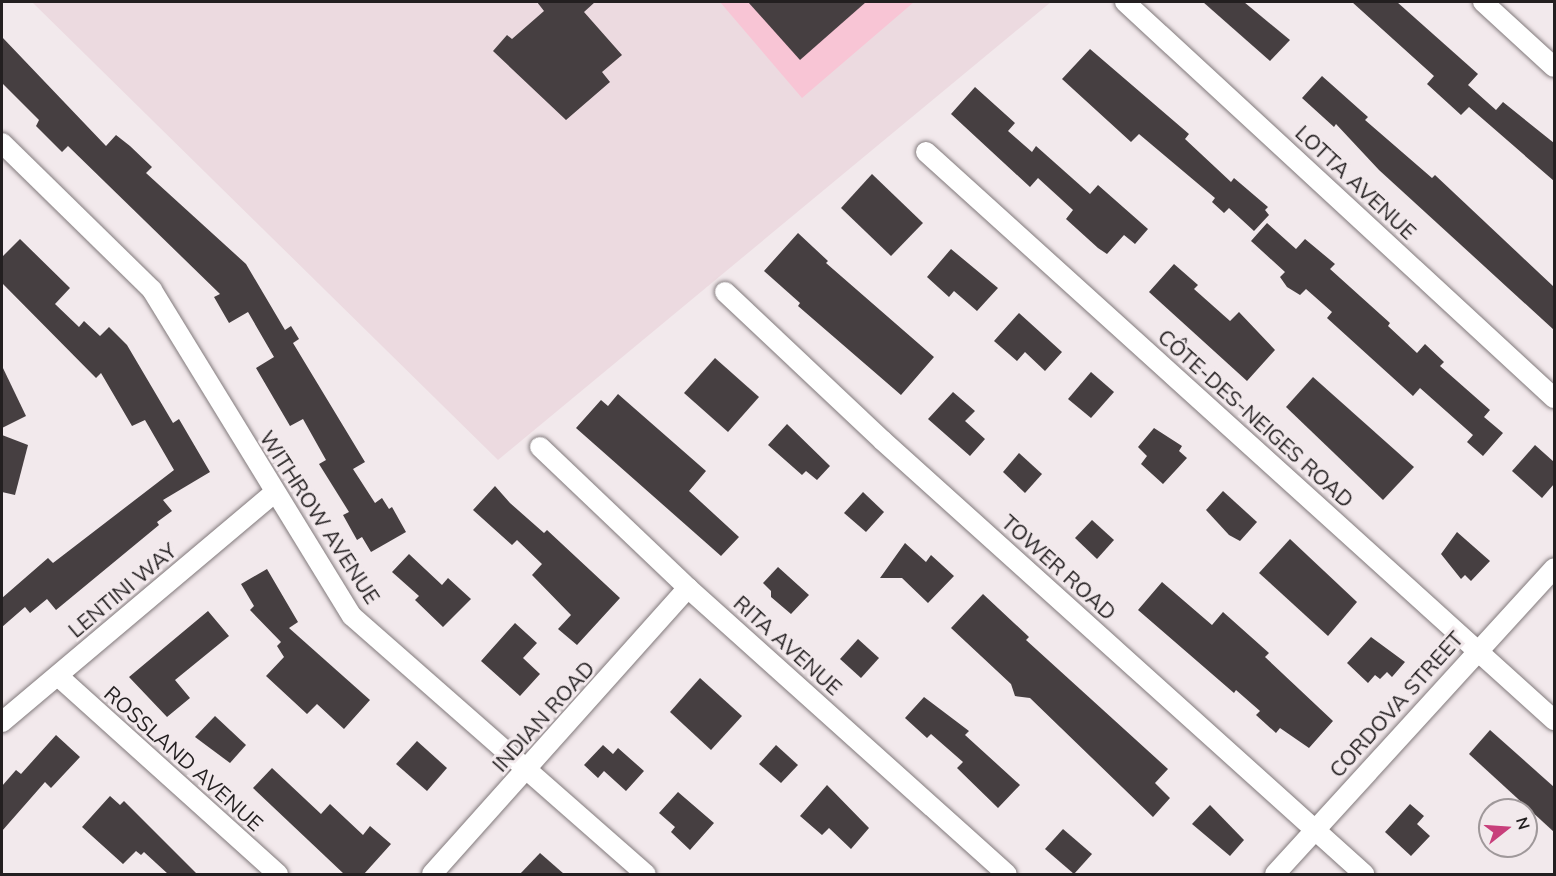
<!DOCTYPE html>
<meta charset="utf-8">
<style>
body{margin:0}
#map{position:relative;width:1556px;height:876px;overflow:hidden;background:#f2e9ec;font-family:Mulish,sans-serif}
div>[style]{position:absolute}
.built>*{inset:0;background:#ecdae0}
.green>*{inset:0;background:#f8c5d5}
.building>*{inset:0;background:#463f41}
.roads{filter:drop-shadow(0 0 2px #81797b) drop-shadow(0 0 2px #81797b)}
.minor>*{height:20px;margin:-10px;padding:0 10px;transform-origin:10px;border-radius:10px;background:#fff}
span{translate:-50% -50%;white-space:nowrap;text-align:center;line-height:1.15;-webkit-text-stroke:6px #f2e9ec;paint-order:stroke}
.street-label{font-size:21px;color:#231f20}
.frame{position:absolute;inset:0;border:3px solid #231f20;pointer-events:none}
.north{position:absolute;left:1478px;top:798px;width:60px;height:60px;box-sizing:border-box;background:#f2e9ec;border:2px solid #9f989a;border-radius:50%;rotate:73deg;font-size:16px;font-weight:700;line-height:24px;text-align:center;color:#231f20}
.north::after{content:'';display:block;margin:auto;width:21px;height:27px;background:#c83f7b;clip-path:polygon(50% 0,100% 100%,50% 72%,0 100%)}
</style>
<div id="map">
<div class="built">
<i style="clip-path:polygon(32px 2px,1051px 2px,498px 460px)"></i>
</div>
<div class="green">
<i style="clip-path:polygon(720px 2px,914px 2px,802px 98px)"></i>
</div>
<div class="building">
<i style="clip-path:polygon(537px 2px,595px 2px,584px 12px,622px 55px,602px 72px,610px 82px,566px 120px,493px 51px,507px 35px,512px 39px,544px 11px)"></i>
<i style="clip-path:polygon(748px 2px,866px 2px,800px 60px)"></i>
<i style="clip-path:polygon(1203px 2px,1244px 2px,1290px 40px,1270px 61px)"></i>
<i style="clip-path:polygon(1352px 2px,1397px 2px,1478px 74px,1468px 85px,1496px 110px,1503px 102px,1554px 143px,1554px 181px,1469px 107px,1461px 115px,1427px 84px,1434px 76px)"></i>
<i style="clip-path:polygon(2px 37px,106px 146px,116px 135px,130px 146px,152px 167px,146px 173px,246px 264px,285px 330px,291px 326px,299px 339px,293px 343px,365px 462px,353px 469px,375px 503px,382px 498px,389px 509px,392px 507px,406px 532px,371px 552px,362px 537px,357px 540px,343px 515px,349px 512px,319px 464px,326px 460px,303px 419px,290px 426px,256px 368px,274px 357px,248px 312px,229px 323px,214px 297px,220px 294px,68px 146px,62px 152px,36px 126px,39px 120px,2px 83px)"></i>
<i style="clip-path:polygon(1090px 49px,1189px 134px,1185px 139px,1231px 182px,1234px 178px,1268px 207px,1265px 210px,1269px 215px,1254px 231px,1229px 208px,1224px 213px,1212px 202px,1215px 198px,1139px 134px,1131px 142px,1062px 79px)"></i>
<i style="clip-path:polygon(1322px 76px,1368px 117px,1365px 120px,1432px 178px,1435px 175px,1554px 287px,1554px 330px,1379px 170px,1336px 124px,1334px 127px,1302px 98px)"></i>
<i style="clip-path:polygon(975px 87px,1015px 123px,1008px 131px,1032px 152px,1036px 146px,1090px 194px,1098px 185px,1148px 229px,1135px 244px,1124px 235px,1107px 254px,1098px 248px,1066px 219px,1073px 210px,1038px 178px,1030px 187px,951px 114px)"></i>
<i style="clip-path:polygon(872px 174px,923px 223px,891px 256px,841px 208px)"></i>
<i style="clip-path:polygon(1267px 223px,1296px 249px,1305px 239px,1335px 264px,1330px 269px,1390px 323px,1388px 326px,1417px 353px,1425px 344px,1444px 362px,1440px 366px,1490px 410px,1484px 417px,1503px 433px,1483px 456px,1467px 442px,1473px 435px,1420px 388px,1413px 396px,1327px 318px,1332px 312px,1306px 289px,1300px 295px,1287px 287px,1280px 277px,1285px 272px,1251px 241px)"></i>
<i style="clip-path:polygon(798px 233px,828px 261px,826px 263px,934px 357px,901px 395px,798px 306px,800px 303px,764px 271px)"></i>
<i style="clip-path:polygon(20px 239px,70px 288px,55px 304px,79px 327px,84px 321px,100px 336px,109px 327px,127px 345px,173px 423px,179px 419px,210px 472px,163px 500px,172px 511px,157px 522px,159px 525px,56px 610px,47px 599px,30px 613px,25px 607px,2px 627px,2px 598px,48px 558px,53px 563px,174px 470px,145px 420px,132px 426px,101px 373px,96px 378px,2px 283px,2px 257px)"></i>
<i style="clip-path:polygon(951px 249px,998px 288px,977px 311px,954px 291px,949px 297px,927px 277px)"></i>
<i style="clip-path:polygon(1174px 264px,1198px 285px,1194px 289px,1230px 321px,1239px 312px,1275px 350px,1247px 381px,1149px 292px)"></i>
<i style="clip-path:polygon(1019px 313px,1062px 352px,1045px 371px,1025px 352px,1017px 361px,994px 341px)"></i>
<i style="clip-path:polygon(715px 358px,759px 397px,728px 432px,684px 393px)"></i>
<i style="clip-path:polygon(2px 366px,26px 416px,2px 428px)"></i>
<i style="clip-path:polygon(1091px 372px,1114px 392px,1091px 418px,1068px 399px)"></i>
<i style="clip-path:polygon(1313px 377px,1414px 467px,1383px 500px,1286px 407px)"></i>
<i style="clip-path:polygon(953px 392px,975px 411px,965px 421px,985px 439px,970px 456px,928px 419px)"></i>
<i style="clip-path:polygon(618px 394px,706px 471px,689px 491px,739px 537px,721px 556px,576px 428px,601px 400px,608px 406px)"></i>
<i style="clip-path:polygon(787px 424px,830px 466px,817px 480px,806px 471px,802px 475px,768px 445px)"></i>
<i style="clip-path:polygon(1154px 428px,1182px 446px,1179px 451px,1187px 458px,1163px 484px,1141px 464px,1147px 456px,1138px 447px)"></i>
<i style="clip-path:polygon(2px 435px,28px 445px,15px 495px,2px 492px)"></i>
<i style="clip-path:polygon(1535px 445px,1554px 462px,1554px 484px,1542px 498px,1512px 471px)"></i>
<i style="clip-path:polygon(1019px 453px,1042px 474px,1025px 493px,1003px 472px)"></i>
<i style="clip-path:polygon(495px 486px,510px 503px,544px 533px,547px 530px,620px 598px,577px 645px,558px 629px,571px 615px,532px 575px,542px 564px,517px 540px,512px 545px,473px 510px)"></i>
<i style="clip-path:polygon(1223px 491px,1257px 522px,1240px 541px,1229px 535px,1206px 510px)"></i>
<i style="clip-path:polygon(863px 492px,884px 512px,866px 532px,844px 513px)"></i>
<i style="clip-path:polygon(1092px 520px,1114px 540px,1097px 559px,1075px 538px)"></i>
<i style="clip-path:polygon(1457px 532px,1490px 561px,1471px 581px,1465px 575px,1461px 579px,1441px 554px)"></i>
<i style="clip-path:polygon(1290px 539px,1357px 602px,1328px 636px,1259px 573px)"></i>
<i style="clip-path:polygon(905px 543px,926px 562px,931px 555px,954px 576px,928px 603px,902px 578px,880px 578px)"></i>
<i style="clip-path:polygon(409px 554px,442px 585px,448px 578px,471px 599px,443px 627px,415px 600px,419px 596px,392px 572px)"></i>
<i style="clip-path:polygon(778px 567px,809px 595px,791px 614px,771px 597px,771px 591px,763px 583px)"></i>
<i style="clip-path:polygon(267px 569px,298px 622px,289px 628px,370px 700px,344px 729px,317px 704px,307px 714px,266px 676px,284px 657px,277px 646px,281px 642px,250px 610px,254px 606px,241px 584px)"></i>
<i style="clip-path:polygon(1162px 582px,1212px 625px,1223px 612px,1269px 653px,1265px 657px,1333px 721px,1309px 748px,1280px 728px,1276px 733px,1256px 715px,1260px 711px,1236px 690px,1234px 693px,1138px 610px)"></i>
<i style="clip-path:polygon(983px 594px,1029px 637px,1026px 640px,1168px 769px,1155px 783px,1170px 798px,1153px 817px,1030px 698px,1015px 696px,1011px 684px,951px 628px)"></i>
<i style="clip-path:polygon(208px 611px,229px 636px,175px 680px,190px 698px,167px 717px,129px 677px)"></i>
<i style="clip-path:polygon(515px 623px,537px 643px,523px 658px,540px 674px,520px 696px,481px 661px)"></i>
<i style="clip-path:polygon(1371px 637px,1405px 662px,1392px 677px,1387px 672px,1380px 679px,1375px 675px,1368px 683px,1347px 663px)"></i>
<i style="clip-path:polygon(858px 639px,879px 658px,861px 678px,840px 659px)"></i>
<i style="clip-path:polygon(700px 678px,742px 716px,711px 750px,670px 712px)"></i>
<i style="clip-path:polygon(924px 697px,969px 731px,965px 735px,1020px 785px,998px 808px,957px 768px,963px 762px,931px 734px,927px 738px,905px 718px)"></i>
<i style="clip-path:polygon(215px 716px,246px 745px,230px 763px,195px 737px)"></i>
<i style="clip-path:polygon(1490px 730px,1554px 787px,1554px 832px,1469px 754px)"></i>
<i style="clip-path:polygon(56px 735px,80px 757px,51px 788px,45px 782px,2px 831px,2px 786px,16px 770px,21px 774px)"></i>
<i style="clip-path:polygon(417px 741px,447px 768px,427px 791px,396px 764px)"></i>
<i style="clip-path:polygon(603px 745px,613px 754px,618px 748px,644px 771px,626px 791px,604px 771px,598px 778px,584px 765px)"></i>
<i style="clip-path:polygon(776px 745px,798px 765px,781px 783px,759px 764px)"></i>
<i style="clip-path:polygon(272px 768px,321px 814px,330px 804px,363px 835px,370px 826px,391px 844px,364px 874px,344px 874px,253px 788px)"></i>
<i style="clip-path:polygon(827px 785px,869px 828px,851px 849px,829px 828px,822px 835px,800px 816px)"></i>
<i style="clip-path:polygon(678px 792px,714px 823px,690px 850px,671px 832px,675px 827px,659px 813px)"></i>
<i style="clip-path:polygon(110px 796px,120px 805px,124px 801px,197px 874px,168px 874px,144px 852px,141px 855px,136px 851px,123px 864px,82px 827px)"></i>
<i style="clip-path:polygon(1410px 804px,1424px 816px,1417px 824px,1430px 836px,1411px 856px,1385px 832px)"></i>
<i style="clip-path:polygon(1210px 805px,1244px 840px,1230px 856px,1192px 824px)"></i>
<i style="clip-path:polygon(1063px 829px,1092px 854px,1074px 874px,1045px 849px)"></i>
<i style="clip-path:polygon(540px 853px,564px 874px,520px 874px)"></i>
</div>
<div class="roads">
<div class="minor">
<i style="left:1125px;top:2px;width:584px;rotate:42.71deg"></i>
<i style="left:1483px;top:2px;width:96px;rotate:42.5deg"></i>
<i style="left:2px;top:143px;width:210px;rotate:44.4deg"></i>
<i style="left:152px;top:290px;width:382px;rotate:58.5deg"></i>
<i style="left:352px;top:616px;width:391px;rotate:41.3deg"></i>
<i style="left:926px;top:152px;width:847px;rotate:42.13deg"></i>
<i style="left:725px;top:292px;width:216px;rotate:43.3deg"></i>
<i style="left:882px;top:440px;width:649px;rotate:42deg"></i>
<i style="left:540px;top:447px;width:204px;rotate:43.6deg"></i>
<i style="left:688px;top:588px;width:428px;rotate:41.9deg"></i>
<i style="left:58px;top:676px;width:296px;rotate:42deg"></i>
<i style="left:2px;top:722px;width:354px;rotate:-40.1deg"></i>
<i style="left:432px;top:874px;width:384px;rotate:-48.2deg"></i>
<i style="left:1275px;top:874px;width:414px;rotate:-47.6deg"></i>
</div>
</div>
<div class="street-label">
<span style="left:1356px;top:182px;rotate:43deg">LOTTA AVENUE</span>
<span style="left:1256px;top:418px;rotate:42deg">CÔTE-DES-NEIGES ROAD</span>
<span style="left:320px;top:517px;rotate:57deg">WITHROW AVENUE</span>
<span style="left:1059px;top:567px;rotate:42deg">TOWER ROAD</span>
<span style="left:122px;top:590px;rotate:-40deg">LENTINI WAY</span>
<span style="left:788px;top:645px;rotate:42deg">RITA AVENUE</span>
<span style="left:1396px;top:704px;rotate:-48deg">CORDOVA STREET</span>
<span style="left:543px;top:716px;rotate:-48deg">INDIAN ROAD</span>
<span style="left:184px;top:758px;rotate:42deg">ROSSLAND AVENUE</span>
</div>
<div class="frame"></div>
<div class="north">N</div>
</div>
